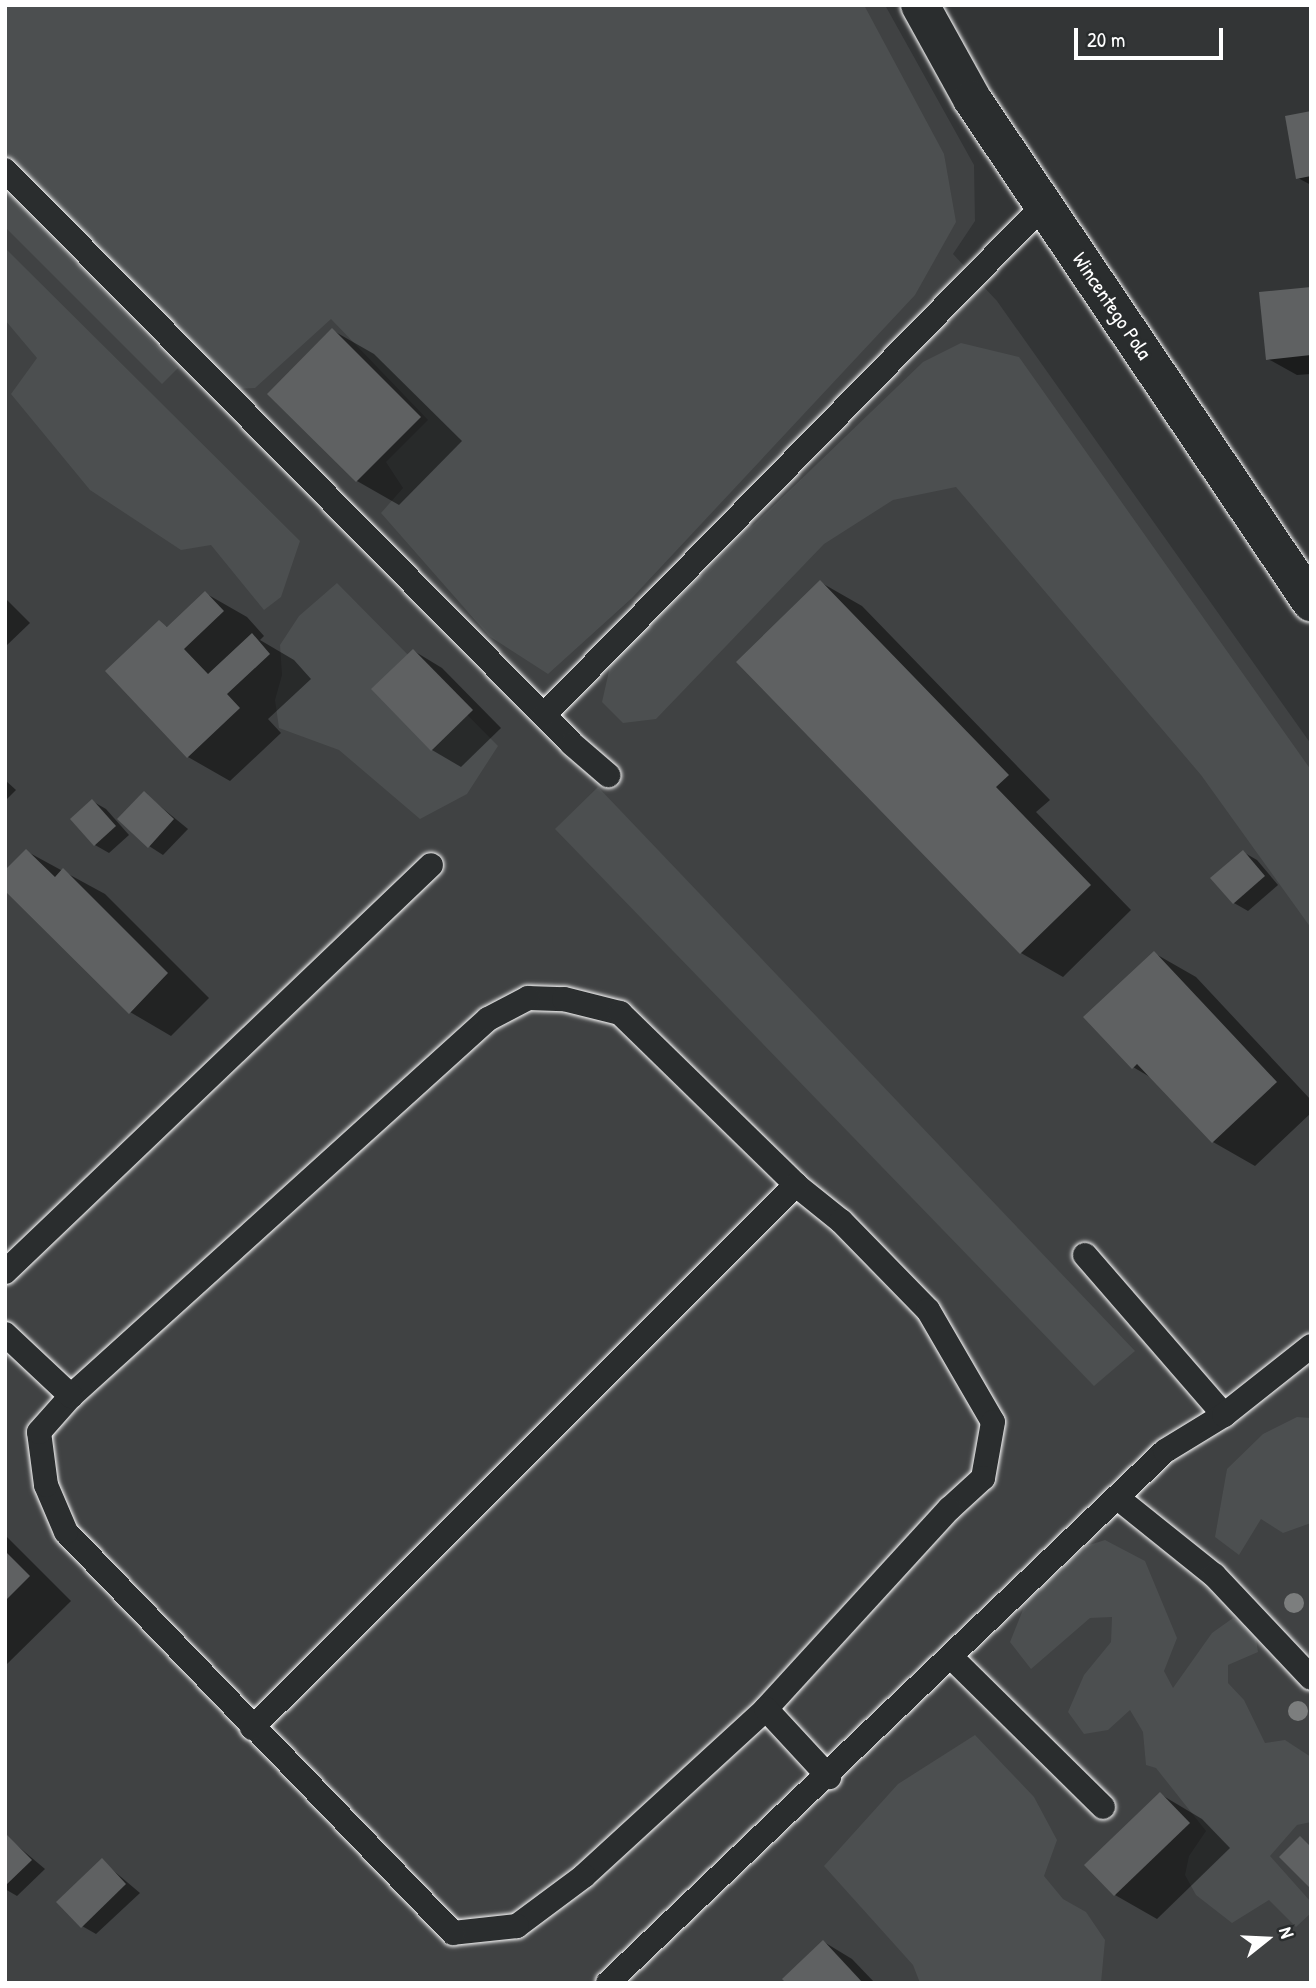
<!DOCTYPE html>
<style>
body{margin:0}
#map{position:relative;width:1316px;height:1988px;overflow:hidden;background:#333536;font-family:"Patrick Hand",sans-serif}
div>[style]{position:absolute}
.built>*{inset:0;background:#404243}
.green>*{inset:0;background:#4c4f50}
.shadow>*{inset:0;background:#0007}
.building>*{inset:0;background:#5f6162}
.roads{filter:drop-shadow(0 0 2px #fff) drop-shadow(0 0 2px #fff)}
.lane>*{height:24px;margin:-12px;padding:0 12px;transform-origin:12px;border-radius:12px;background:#2a2d2e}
.secondary>*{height:38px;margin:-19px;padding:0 19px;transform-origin:19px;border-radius:19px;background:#2a2d2e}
.trees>*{width:20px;height:20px;margin:-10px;border-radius:50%;background:#7c7e7e}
span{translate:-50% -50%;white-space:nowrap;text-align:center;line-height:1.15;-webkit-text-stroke:6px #2a2d2e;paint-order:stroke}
.street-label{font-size:21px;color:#fff}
.frame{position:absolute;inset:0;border:7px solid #fff;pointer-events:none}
.north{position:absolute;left:1232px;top:1904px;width:70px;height:70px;-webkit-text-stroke:5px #2a2d2e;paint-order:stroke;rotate:72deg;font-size:19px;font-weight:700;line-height:28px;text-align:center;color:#fff}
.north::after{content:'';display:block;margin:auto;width:24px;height:32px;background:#fff;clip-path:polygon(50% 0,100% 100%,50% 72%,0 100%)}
.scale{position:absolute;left:1074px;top:28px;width:149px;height:32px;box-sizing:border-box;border:4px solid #fff;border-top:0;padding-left:9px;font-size:21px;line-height:24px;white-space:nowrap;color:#fff;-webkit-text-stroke:5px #2a2d2e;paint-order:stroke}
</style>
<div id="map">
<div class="built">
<i style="clip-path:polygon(5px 5px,885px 5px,974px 165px,975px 221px,953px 254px,997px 301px,1311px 744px,1311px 1983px,5px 1983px)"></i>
</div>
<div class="green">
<i style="clip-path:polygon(5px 5px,864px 5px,944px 154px,956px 222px,915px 295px,632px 598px,548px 674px,489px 636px,381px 513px,403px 488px,386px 462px,428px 420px,331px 319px,255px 388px,233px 389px,5px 152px)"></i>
<i style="clip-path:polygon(5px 189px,178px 368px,162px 384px,5px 227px)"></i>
<i style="clip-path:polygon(5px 248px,300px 541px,281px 597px,264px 610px,211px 545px,181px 550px,90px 490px,11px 394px,37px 358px,5px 320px)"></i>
<i style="clip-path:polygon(961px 343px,1019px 357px,1311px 770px,1311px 928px,1201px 775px,956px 487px,893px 500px,824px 544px,656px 719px,623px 723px,602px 702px,611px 662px,923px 362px)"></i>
<i style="clip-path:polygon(337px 583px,498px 746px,467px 794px,420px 819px,339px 750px,279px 728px,275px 700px,282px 675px,280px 645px,299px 616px)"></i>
<i style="clip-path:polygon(598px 787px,1135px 1351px,1094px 1386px,555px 829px)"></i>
<i style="clip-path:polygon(1297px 1417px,1311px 1418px,1311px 1523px,1283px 1533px,1261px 1519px,1239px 1555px,1215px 1537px,1227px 1469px,1263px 1434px)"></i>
<i style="clip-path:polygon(1105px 1540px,1145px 1561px,1177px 1638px,1164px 1671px,1173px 1688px,1212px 1633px,1233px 1618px,1255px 1632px,1258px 1652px,1228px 1665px,1228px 1683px,1244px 1700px,1265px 1743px,1285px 1740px,1311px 1757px,1311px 1822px,1297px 1825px,1270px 1856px,1311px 1902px,1311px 1913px,1296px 1927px,1269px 1900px,1232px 1923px,1196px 1895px,1185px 1875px,1189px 1856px,1206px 1831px,1156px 1768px,1146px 1765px,1143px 1732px,1130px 1710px,1108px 1730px,1084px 1734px,1068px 1712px,1084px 1675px,1111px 1642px,1112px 1617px,1090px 1618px,1031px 1669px,1010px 1642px,1026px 1602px,1086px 1546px)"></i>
<i style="clip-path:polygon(975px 1735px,1034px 1797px,1057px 1840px,1044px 1876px,1063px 1899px,1086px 1912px,1105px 1940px,1101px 1983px,920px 1983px,913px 1965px,824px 1866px,898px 1784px)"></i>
</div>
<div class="shadow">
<i style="clip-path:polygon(1311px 113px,1311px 185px,1298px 178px)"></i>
<i style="clip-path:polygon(1311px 289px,1311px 374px,1297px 375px,1268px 359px)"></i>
<i style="clip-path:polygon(332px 330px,374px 354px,462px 441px,399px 505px,357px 481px)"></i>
<i style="clip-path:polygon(820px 582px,862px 606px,1050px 800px,1036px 812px,1131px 910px,1063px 977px,1021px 953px)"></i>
<i style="clip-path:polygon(205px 593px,247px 617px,264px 636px,260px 640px,294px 660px,311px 679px,268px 719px,281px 733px,230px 781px,188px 757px,159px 622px,169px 628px)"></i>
<i style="clip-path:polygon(5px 598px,30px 623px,5px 647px)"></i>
<i style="clip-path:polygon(414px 651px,442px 668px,501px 728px,461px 767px,432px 750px)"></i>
<i style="clip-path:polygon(5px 780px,16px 790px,5px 801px)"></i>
<i style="clip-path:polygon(144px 793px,188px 829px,163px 855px,149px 846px)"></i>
<i style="clip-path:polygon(92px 801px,106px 809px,129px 835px,109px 853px,95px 845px)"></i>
<i style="clip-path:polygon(26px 851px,105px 894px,209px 998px,171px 1036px,130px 1012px)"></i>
<i style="clip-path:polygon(1243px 852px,1257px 860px,1278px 885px,1248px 911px,1234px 903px)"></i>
<i style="clip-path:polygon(1154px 953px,1196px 977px,1311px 1100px,1311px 1113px,1255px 1166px,1213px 1142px,1155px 1080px,1133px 1067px)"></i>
<i style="clip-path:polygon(5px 1535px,71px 1601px,5px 1666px)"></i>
<i style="clip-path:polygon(1160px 1794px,1202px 1819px,1230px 1848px,1157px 1919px,1115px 1895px)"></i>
<i style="clip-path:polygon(7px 1837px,45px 1869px,17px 1896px,5px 1889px)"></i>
<i style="clip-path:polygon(102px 1861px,140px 1893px,96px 1934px,82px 1926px)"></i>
<i style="clip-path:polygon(824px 1942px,852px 1959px,875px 1983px,788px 1983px)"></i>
</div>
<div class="building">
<i style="clip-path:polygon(1311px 111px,1311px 176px,1296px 179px,1285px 116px)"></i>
<i style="clip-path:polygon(1311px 287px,1311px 355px,1266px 360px,1259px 292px)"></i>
<i style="clip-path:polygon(332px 328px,421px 417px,356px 482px,267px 394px)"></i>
<i style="clip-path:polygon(820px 580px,1009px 775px,996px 787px,1091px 885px,1020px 954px,736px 662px)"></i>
<i style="clip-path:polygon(205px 591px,224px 611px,184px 649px,208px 674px,252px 633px,270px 654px,227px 694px,240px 708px,187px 758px,105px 671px,159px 620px,167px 627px)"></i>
<i style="clip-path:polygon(413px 649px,473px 710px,431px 751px,371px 689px)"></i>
<i style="clip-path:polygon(144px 791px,174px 819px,148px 848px,117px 819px)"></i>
<i style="clip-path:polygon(92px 799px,116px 826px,94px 846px,70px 819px)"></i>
<i style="clip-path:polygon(26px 849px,55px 877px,63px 868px,168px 973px,129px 1014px,5px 891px,5px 870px)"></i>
<i style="clip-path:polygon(1243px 850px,1265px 876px,1233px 904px,1210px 878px)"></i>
<i style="clip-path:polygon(1154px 951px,1277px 1082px,1212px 1143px,1137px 1064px,1132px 1069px,1083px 1017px)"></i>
<i style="clip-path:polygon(5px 1551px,30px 1576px,5px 1601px)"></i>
<i style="clip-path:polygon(1160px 1792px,1190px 1823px,1114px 1896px,1084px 1865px)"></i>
<i style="clip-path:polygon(7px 1835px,32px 1860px,5px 1886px,5px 1836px)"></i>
<i style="clip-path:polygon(1300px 1836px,1311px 1847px,1311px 1889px,1279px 1857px)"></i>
<i style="clip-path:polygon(102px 1858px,126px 1884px,81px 1928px,56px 1902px)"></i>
<i style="clip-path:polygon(823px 1940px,863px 1983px,786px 1983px,782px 1979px)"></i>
</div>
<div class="roads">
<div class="lane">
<i style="left:5px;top:170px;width:807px;rotate:45.35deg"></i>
<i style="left:572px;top:744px;width:48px;rotate:40.7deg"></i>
<i style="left:544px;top:715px;width:714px;rotate:-45.57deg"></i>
<i style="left:528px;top:998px;width:36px;rotate:2deg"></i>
<i style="left:564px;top:999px;width:58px;rotate:14deg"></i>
<i style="left:620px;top:1013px;width:246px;rotate:44.3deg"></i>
<i style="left:796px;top:1185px;width:58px;rotate:38.7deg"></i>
<i style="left:841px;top:1221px;width:124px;rotate:45.7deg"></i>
<i style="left:928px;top:1310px;width:129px;rotate:59.9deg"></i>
<i style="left:993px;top:1422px;width:57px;rotate:100.1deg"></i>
<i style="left:983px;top:1478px;width:46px;rotate:137.6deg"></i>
<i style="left:949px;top:1509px;width:271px;rotate:132.5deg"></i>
<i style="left:766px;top:1709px;width:247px;rotate:137.5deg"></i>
<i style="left:584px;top:1876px;width:84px;rotate:143.3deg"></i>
<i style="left:517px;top:1926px;width:64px;rotate:173.8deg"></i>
<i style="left:453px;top:1933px;width:557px;rotate:-133.98deg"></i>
<i style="left:66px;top:1532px;width:51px;rotate:-113.1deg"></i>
<i style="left:46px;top:1485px;width:53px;rotate:-97.5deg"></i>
<i style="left:39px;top:1432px;width:48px;rotate:-48.4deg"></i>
<i style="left:71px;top:1396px;width:562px;rotate:-42.12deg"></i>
<i style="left:488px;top:1019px;width:45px;rotate:-27.7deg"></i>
<i style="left:1085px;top:1255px;width:212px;rotate:49deg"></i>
<i style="left:5px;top:1272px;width:589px;rotate:-43.69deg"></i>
<i style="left:5px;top:1334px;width:91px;rotate:43.2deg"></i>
<i style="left:1119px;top:1499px;width:122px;rotate:38.7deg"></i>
<i style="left:1214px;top:1575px;width:141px;rotate:46.7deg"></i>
<i style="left:952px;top:1658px;width:212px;rotate:44.6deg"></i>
<i style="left:766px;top:1709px;width:93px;rotate:47.2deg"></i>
<i style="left:252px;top:1728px;width:769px;rotate:-44.95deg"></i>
<i style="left:608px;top:1983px;width:770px;rotate:-43.68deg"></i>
<i style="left:1165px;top:1451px;width:69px;rotate:-31.4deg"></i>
<i style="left:1224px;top:1415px;width:111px;rotate:-38.4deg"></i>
</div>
<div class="secondary">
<i style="left:920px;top:5px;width:107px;rotate:61deg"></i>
<i style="left:972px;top:99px;width:607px;rotate:56.02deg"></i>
</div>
</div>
<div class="trees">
<i style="left:1294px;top:1603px"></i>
<i style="left:1298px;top:1711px"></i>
</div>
<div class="street-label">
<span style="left:1112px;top:306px;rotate:56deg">Wincentego Pola</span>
</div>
<div class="frame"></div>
<div class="north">N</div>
<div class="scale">20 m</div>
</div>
